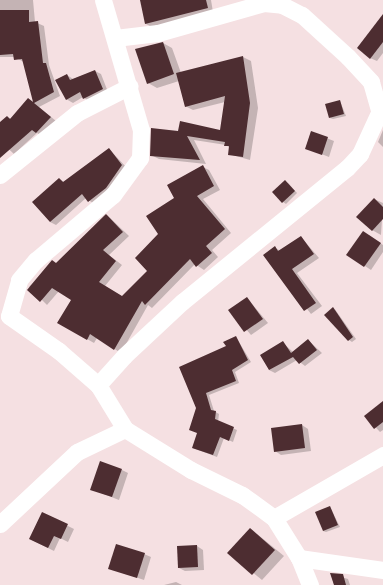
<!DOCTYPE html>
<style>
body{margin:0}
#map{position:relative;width:383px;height:585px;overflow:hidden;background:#f5e0e2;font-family:"DejaVu Sans",sans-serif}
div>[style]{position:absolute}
.shadow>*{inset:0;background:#0003}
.building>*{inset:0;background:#4d2d31}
.minor>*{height:17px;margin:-8.5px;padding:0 8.5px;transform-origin:8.5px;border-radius:8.5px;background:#fff}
span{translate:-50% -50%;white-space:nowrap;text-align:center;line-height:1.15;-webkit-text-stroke:4px #f5e0e2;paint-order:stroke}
</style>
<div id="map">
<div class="shadow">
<i style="clip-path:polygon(0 0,33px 0,35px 22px,44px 26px,49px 65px,60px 96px,39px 107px,56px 121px,42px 136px,37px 133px,14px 154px,0 141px,0 124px,7px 117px,12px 119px,28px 99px,34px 103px,24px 62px,14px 57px,0 57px)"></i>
<i style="clip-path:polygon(141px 0,211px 0,213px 12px,152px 27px,146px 24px)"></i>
<i style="clip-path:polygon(383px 22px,383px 53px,377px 61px,370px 58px)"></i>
<i style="clip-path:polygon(163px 43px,172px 48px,181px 73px,243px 57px,251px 61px,258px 108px,250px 160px,229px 154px,230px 148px,226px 145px,194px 140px,206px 164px,159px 159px,151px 155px,179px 132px,221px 131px,225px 102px,193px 110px,185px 106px,179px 81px,157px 88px,148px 83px)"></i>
<i style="clip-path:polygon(95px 71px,101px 74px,108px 92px,90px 102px,83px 97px,73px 103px,66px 99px,67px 75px,73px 79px)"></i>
<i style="clip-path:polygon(340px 101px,346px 116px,333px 119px,330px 118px)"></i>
<i style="clip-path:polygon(383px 130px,383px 147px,378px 142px)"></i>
<i style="clip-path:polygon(311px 132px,334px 141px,329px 157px,306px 148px)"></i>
<i style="clip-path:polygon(109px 149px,128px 169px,94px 204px,86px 198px,56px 225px,50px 222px,59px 179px,64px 182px)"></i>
<i style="clip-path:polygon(203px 167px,209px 170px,220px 190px,203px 199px,231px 233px,212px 250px,218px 257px,204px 270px,195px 264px,152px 308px,148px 305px,121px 353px,97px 338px,94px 343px,59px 323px,72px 300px,59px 291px,47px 305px,29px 287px,52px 261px,56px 264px,107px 215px,129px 236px,109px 255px,122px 265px,105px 286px,123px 297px,149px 271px,159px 234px,176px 198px)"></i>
<i style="clip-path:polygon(288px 183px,297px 193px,286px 204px,283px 202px)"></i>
<i style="clip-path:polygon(374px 199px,383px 203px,381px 235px,372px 230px)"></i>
<i style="clip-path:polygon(369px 235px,383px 245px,383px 252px,371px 270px,365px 266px)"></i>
<i style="clip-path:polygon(301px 237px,319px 258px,297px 273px,322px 306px,311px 314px,265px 255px,275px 248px,281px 251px)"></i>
<i style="clip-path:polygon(247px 298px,268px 323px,251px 335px,230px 310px)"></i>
<i style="clip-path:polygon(334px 308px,356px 339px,352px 342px,349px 340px)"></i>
<i style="clip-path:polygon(236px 337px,251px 362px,235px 372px,239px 383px,209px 395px,214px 411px,219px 414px,218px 422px,237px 430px,233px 442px,224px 438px,217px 457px,193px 448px,198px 433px,197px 408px,227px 346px)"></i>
<i style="clip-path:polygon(308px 340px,322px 353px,305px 366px,297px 360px,275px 373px,269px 370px,283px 343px,293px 352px)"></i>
<i style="clip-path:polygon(383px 402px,383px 430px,380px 432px,365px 416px)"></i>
<i style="clip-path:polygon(302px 425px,308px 429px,311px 451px,281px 455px,275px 451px)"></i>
<i style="clip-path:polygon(122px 470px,128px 473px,119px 500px,91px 489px)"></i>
<i style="clip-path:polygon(330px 507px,340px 527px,326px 532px,323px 531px)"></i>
<i style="clip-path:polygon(42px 513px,74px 529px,68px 542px,60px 538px,54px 551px,30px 539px)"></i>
<i style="clip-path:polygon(251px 529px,284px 556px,262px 580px,229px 553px)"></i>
<i style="clip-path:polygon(197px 546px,203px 550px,204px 570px,185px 571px,179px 568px)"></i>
<i style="clip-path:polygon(144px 554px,151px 557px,144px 580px,109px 568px)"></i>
<i style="clip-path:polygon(331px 574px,348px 579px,350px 585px,334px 585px)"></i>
<i style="clip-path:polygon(176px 582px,182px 585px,164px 585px)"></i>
</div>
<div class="building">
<i style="clip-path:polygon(140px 0,206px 0,208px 8px,145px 24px)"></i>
<i style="clip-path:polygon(0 10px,29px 10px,29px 22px,38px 21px,43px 63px,46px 63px,54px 92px,34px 103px,51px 117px,36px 133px,32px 130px,0 158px,0 122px,7px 116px,10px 119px,28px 98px,33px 102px,22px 59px,14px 60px,13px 54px,0 55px)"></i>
<i style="clip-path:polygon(383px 14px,383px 42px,370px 59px,357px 48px)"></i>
<i style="clip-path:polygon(163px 42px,174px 74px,147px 84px,135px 49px)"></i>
<i style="clip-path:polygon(243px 56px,250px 103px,243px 157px,228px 155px,229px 146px,224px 146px,225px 142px,187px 136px,200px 160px,150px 156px,151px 128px,178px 131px,180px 121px,220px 130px,225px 96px,185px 107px,176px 73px)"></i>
<i style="clip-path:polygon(95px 70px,103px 89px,83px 99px,80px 92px,66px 100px,55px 80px,67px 74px,70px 80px)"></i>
<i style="clip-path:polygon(340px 100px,344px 114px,329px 118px,325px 104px)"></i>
<i style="clip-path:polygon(311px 131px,328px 137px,322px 155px,305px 149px)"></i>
<i style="clip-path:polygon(109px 148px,122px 165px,106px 188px,88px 202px,82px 194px,50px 222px,32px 202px,59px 178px,63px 182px)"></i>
<i style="clip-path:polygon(203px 165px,214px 186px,197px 196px,225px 229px,206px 246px,212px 253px,196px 267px,190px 259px,145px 305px,142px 301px,114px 350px,90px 334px,87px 340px,57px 323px,71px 300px,52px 288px,40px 302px,27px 290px,52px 260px,56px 263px,106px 214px,123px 232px,103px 250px,116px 261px,99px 282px,122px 296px,147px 271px,135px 258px,158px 234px,146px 216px,174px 198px,167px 185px)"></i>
<i style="clip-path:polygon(285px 180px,295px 191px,282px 203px,272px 192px)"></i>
<i style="clip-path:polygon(374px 198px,383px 207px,383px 219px,372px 231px,356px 217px)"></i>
<i style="clip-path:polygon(363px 231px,381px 243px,364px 267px,346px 255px)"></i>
<i style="clip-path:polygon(301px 236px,314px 254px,292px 269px,316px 303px,304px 311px,263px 255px,275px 246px,278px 251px)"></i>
<i style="clip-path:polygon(247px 297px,263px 319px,244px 332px,228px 310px)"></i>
<i style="clip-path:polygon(333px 307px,353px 337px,348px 341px,324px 315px)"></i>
<i style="clip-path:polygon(236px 336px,248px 360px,232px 370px,236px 381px,206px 393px,211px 410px,216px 411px,215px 419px,234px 427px,229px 441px,220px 437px,213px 455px,192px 448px,197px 433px,189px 430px,196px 408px,179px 367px,226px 346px,223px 342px)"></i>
<i style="clip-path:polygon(308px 339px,317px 350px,299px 364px,293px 357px,269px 370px,260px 355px,283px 341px,291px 353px)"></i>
<i style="clip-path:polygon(383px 401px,383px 422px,374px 429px,364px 416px)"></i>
<i style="clip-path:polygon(302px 424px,305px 448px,274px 452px,271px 428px)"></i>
<i style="clip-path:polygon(100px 461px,122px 469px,112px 497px,90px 490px)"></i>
<i style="clip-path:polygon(330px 506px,338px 525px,323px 531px,315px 512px)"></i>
<i style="clip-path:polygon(42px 512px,68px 524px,61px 539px,54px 536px,48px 548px,29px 539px)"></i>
<i style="clip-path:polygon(250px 528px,275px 550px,252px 575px,227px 553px)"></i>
<i style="clip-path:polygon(116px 544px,145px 553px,137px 578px,108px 569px)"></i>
<i style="clip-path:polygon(197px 545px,198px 567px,178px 568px,177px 546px)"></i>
<i style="clip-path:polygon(330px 573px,343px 574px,346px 585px,334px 585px)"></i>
</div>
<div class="minor">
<i style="left:115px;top:38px;width:43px;rotate:-6.6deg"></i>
<i style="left:158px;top:33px;width:110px;rotate:-15.8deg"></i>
<i style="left:264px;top:3px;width:18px;rotate:6deg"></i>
<i style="left:282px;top:5px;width:22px;rotate:27deg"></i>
<i style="left:302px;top:15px;width:62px;rotate:42.4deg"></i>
<i style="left:348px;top:57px;width:34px;rotate:47deg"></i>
<i style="left:371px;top:82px;width:29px;rotate:74deg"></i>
<i style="left:0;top:175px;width:99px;rotate:-38.8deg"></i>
<i style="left:77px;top:113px;width:59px;rotate:-27deg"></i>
<i style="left:98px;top:385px;width:52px;rotate:-138.9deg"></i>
<i style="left:59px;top:351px;width:61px;rotate:-145deg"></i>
<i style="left:9px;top:316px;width:37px;rotate:-74deg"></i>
<i style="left:19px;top:280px;width:26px;rotate:-50deg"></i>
<i style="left:36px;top:260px;width:101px;rotate:-40.2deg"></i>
<i style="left:113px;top:195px;width:46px;rotate:-53.9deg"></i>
<i style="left:140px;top:158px;width:28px;rotate:-88deg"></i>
<i style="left:141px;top:130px;width:135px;rotate:-106.3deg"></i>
<i style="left:274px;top:518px;width:126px;rotate:-30deg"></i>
<i style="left:0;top:524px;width:105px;rotate:-43.1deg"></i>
<i style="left:77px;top:452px;width:53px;rotate:-25.6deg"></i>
<i style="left:299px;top:558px;width:85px;rotate:8.1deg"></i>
<i style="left:310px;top:585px;width:29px;rotate:-112deg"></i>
<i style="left:299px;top:558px;width:47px;rotate:-122deg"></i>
<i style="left:274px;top:518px;width:39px;rotate:-144deg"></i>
<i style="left:242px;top:495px;width:57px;rotate:-153.9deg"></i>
<i style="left:191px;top:470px;width:78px;rotate:-148.2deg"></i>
<i style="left:125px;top:429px;width:52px;rotate:-121.5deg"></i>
<i style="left:98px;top:385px;width:39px;rotate:-48deg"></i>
<i style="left:124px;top:356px;width:79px;rotate:-43deg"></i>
<i style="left:182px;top:302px;width:213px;rotate:-39.1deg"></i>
<i style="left:347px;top:168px;width:19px;rotate:-47deg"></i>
<i style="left:360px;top:154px;width:55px;rotate:-65.3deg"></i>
</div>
</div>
